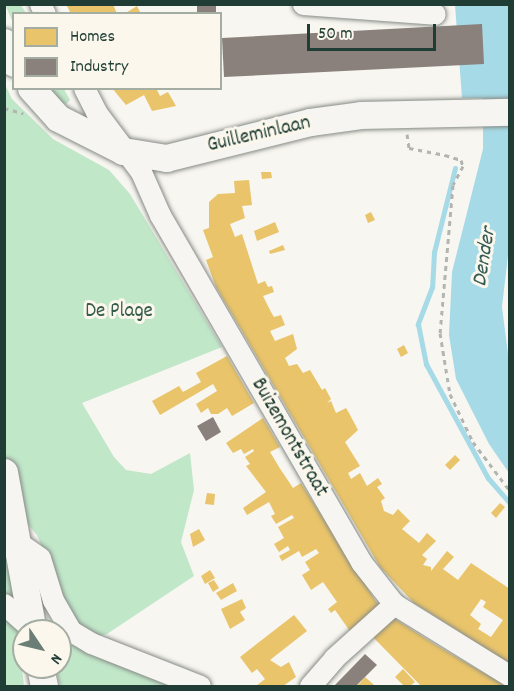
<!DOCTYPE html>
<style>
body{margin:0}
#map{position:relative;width:514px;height:691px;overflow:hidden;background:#f8f6f0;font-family:Dekko,sans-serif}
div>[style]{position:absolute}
.green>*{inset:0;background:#c1e7c9}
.water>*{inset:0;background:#a6dae7}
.homes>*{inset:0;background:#e9c46a}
.industry>*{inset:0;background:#8a817c}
.stream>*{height:5px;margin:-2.5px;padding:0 2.5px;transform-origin:2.5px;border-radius:2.5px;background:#a6dae7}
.path>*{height:3px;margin-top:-1.5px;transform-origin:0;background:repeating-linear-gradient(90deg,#b2b5b1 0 4.5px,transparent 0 9px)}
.roads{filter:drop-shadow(0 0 2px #868b86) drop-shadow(0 0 2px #868b86)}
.minor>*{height:21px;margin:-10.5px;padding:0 10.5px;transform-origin:10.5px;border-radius:10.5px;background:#f6f5f1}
.major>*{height:27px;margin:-13.5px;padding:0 13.5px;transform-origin:13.5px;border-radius:13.5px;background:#f6f5f1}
span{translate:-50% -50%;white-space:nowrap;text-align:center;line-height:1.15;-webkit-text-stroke:6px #fbf7ec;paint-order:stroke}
.street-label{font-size:21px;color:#1f3d34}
.park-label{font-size:21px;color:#365d4b}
.water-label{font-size:22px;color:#335a57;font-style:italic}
.frame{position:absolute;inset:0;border:6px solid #1f3d34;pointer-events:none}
.legend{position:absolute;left:12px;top:12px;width:210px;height:78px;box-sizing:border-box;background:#fbf7ec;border:2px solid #a3ada2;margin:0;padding:8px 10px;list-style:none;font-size:18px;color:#1f3d34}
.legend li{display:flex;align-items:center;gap:12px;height:30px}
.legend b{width:30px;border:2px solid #a3ada2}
.north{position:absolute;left:12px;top:619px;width:60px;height:60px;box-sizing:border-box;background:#fbf7ec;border:2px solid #a3ada2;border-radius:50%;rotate:125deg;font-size:16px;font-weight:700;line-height:24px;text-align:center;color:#1f3d34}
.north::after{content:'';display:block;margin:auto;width:21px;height:27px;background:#6b7e76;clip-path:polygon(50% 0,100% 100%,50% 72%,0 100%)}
.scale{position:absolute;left:307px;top:24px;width:129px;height:27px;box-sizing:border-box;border:3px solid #1f3d34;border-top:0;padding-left:8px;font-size:18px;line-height:21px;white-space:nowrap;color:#1f3d34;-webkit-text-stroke:4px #fbf7ec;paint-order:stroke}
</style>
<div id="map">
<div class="green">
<i style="clip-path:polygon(5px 4px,21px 5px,26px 13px,14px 14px,13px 23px)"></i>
<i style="clip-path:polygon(4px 82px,12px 99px,53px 139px,109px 170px,130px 194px,222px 347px,82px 403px,114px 457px,126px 470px,151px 474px,190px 453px,194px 490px,181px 542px,194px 576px,107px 634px,94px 637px,76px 628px,37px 535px,24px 520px,5px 520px,24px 686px,4px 686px)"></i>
<i style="clip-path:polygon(48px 89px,64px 89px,70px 100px,66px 104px,60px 102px)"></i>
<i style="clip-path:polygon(67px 637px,178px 686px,60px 686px,56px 667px,60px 667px,60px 640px)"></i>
</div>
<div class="water">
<i style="clip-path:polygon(455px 5px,509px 5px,510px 238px,502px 307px,509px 362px,509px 473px,489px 444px,456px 379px,449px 335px,452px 272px,483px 149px,483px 98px,462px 98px)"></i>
</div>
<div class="homes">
<i style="clip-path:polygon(66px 4px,113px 4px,117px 14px,71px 14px)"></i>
<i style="clip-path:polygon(137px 6px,141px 14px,124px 14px)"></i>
<i style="clip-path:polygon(112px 88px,156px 88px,160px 96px,168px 92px,176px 106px,152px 111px,144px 95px,126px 105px)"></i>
<i style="clip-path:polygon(261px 172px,271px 172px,272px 178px,262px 179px)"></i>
<i style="clip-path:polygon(evenodd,249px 180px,252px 205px,242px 206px,245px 218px,230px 224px,235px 237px,242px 234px,258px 284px,265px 281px,268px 287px,272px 286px,274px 292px,263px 296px,271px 312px,274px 317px,281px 315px,285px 325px,270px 331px,275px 341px,293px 334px,297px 349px,285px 358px,289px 366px,297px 364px,303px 373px,310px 370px,322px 390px,325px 388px,331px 399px,327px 403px,331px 401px,336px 413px,346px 408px,349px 413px,358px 430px,345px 442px,360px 466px,348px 473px,351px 479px,360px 473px,367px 486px,378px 478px,382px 484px,377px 487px,385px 498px,381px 501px,384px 511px,393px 515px,398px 509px,410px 521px,402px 529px,419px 543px,427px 533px,436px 541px,422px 555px,427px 559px,423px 565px,431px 567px,431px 571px,447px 551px,454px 557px,443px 569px,458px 580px,471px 563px,510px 589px,510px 664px,414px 603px,380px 567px,216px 287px,206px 260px,213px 257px,203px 230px,209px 228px,209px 202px,218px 194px,235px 193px,234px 181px,249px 180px,481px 599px,486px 602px,483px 607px,503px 620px,491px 637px,478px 629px,481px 624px,470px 615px,481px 599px)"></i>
<i style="clip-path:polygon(371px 212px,375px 220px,368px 223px,365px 215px)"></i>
<i style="clip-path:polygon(275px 222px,279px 232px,257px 241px,254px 231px)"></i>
<i style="clip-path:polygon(283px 245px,285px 250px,270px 254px,269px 251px)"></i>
<i style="clip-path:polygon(404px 345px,408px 353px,401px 357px,397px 349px)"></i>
<i style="clip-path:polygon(227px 356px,254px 403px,232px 416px,227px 408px,218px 414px,211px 414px,208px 408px,201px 413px,196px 404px,217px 391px,213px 384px,160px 415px,152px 401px,179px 386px,183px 392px,201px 382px,196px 373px)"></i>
<i style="clip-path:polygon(263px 418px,280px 447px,270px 452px,279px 467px,293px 488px,301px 483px,382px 611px,352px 634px,335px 610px,331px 613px,328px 609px,337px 602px,323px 582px,311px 590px,302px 575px,310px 570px,305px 562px,319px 553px,316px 549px,302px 557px,299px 551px,282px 561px,279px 556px,290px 550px,288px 546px,279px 552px,274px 544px,284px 538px,278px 527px,294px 518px,292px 515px,276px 524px,271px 516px,275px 514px,269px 502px,247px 515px,243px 508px,266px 492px,246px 466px,250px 464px,245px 457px,254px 451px,253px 449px,244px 454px,241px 449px,233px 453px,226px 443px)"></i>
<i style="clip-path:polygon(455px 455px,460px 460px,450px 470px,445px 465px)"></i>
<i style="clip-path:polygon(207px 493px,215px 494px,214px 505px,205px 504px)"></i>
<i style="clip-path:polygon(500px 503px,505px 507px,496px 518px,491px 513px)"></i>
<i style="clip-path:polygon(199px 529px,205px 540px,193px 547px,190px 534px)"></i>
<i style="clip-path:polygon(210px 570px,215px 578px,205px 584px,201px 576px)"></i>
<i style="clip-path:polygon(214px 580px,219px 588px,213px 592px,208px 583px)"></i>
<i style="clip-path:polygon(233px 583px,237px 591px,221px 600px,216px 593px)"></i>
<i style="clip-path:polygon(242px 599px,246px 608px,240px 612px,245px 620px,230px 629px,221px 609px)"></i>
<i style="clip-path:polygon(294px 615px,307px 631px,270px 660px,281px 667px,289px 662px,296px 677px,283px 686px,256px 686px,265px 679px,257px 669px,252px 673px,240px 657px)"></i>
<i style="clip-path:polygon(392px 617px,436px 645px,506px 686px,421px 686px,367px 631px)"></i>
<i style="clip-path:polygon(403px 669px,415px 682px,410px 686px,404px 686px,395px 677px)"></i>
<i style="clip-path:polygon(365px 677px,374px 685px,356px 686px,360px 683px)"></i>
</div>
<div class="industry">
<i style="clip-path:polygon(197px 4px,216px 4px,216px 12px,197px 12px)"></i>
<i style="clip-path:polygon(482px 24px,484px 64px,224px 77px,222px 38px)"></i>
<i style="clip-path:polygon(213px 417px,221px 432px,206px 441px,197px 426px)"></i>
<i style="clip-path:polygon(365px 654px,377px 665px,356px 686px,334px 686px)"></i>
</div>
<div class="stream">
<i style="left:455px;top:168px;width:87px;rotate:104deg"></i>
<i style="left:434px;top:252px;width:35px;rotate:93deg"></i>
<i style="left:432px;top:287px;width:40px;rotate:111deg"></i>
<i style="left:418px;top:324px;width:41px;rotate:78.7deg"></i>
<i style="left:426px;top:364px;width:130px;rotate:61.5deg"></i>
<i style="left:488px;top:478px;width:33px;rotate:49deg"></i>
</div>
<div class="path">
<i style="left:4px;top:108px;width:20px;rotate:15deg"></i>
<i style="left:407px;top:134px;width:14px;rotate:82deg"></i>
<i style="left:409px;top:148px;width:37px;rotate:11deg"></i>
<i style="left:445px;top:155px;width:17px;rotate:17deg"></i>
<i style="left:461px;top:160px;width:6px;rotate:72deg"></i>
<i style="left:463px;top:166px;width:21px;rotate:118deg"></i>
<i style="left:453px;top:185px;width:149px;rotate:95deg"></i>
<i style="left:440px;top:333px;width:62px;rotate:80.7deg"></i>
<i style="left:450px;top:394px;width:53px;rotate:64.4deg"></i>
<i style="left:473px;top:442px;width:61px;rotate:52.9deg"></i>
</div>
<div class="roads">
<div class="minor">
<i style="left:40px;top:4px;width:11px;rotate:63deg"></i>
<i style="left:303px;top:4px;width:132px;rotate:4.3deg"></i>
<i style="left:84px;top:88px;width:27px;rotate:63deg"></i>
<i style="left:96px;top:112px;width:75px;rotate:53.1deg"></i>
<i style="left:141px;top:172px;width:47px;rotate:66.2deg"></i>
<i style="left:160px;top:215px;width:401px;rotate:59.9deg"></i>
<i style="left:361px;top:562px;width:53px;rotate:51.8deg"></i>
<i style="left:394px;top:604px;width:137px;rotate:31.8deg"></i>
<i style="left:16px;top:541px;width:29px;rotate:35deg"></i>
<i style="left:40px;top:558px;width:44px;rotate:72.8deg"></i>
<i style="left:53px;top:600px;width:36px;rotate:60deg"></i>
<i style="left:71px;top:631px;width:23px;rotate:31deg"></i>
<i style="left:91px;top:643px;width:117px;rotate:21.5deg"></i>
<i style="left:4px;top:604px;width:38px;rotate:42deg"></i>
<i style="left:310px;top:686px;width:37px;rotate:-49deg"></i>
<i style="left:334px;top:658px;width:81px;rotate:-42deg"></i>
</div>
<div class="major">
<i style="left:4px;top:42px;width:23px;rotate:65deg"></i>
<i style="left:31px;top:88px;width:40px;rotate:48deg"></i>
<i style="left:58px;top:118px;width:73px;rotate:26.9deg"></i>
<i style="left:123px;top:151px;width:44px;rotate:9.2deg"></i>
<i style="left:166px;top:158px;width:148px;rotate:-14deg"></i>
<i style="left:310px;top:122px;width:51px;rotate:-7.8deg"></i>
<i style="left:361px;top:115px;width:149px;rotate:-1.2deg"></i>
<i style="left:4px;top:472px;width:162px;rotate:79.7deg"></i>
<i style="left:40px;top:667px;width:19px;rotate:78deg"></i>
</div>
</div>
<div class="street-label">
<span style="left:259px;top:135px;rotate:-13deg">Guilleminlaan</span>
<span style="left:289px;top:438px;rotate:60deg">Buizemontstraat</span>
</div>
<div class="park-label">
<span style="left:119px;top:312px">De Plage</span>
</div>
<div class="water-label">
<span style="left:485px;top:257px;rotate:-81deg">Dender</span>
</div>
<div class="frame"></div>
<ul class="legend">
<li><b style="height:16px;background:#e9c46a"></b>Homes</li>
<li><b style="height:16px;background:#8a817c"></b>Industry</li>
</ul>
<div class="north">N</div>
<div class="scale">50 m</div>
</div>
